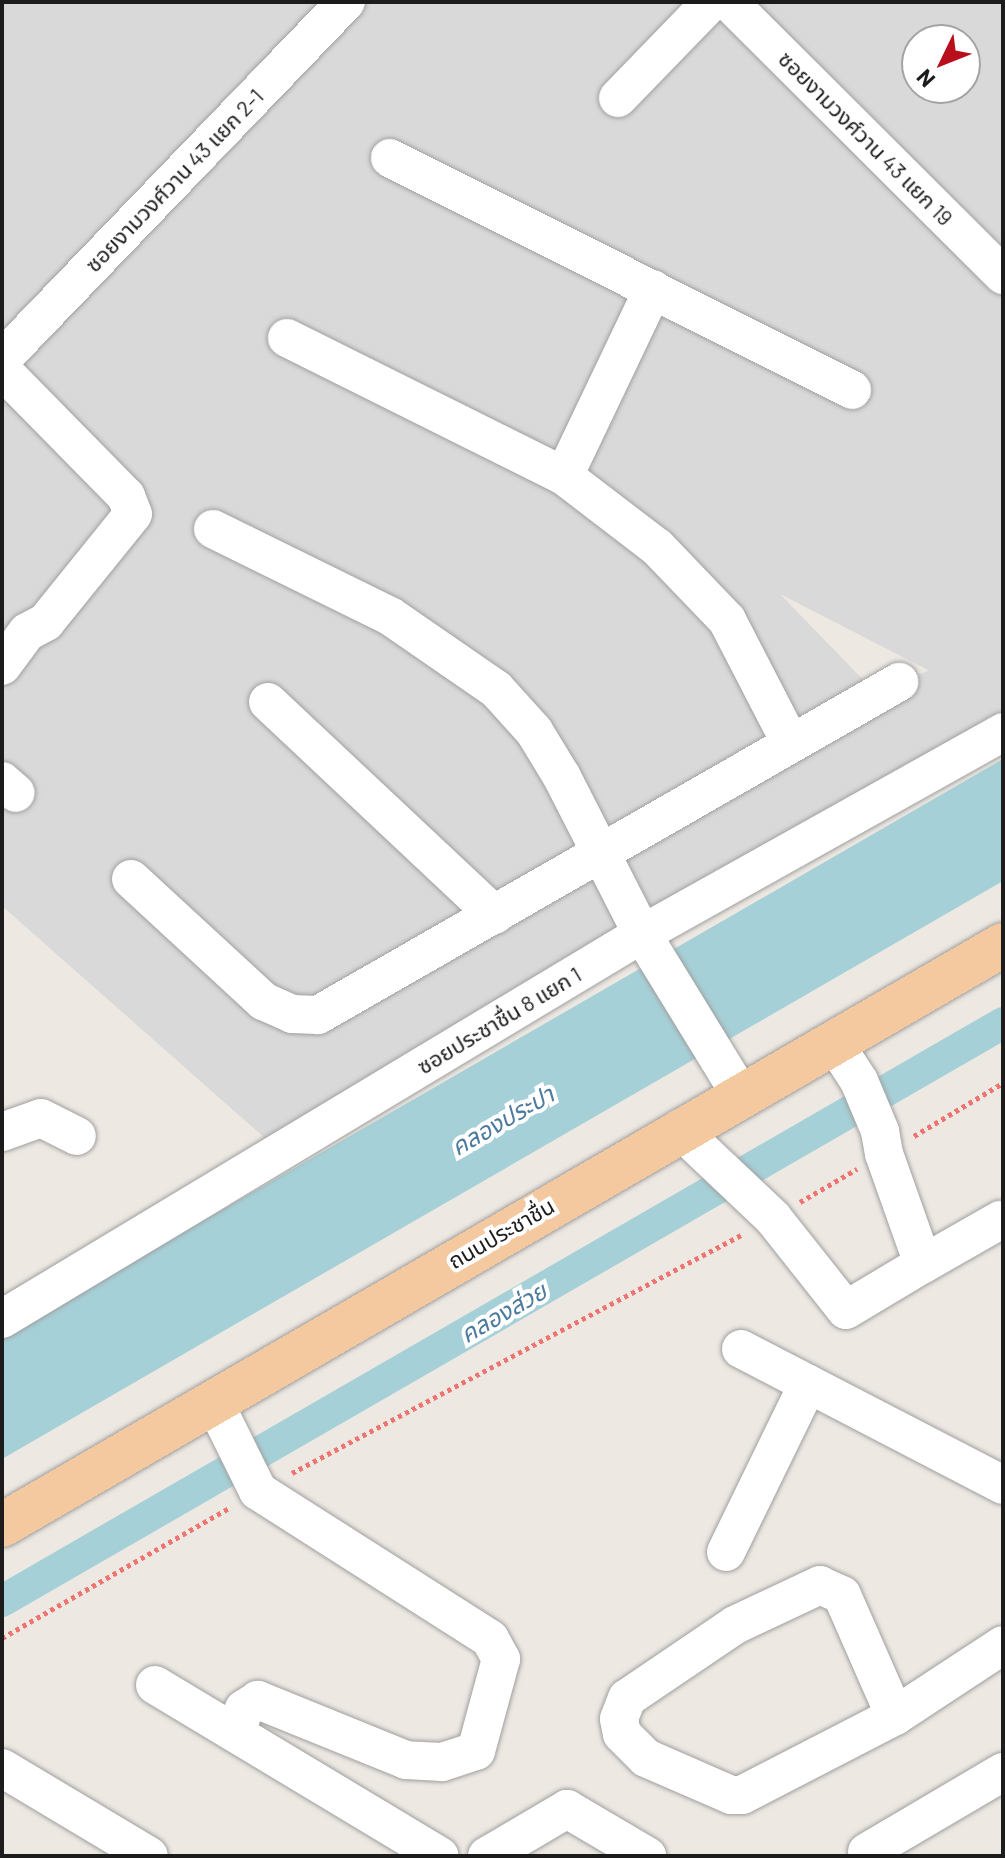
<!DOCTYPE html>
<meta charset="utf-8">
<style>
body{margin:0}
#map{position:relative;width:1005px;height:1858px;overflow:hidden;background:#ede8e2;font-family:Barlow,"Noto Sans Thai",sans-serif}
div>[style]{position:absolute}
.residential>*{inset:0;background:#dad9d9}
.water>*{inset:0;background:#a6d0d7}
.canal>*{height:32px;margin:-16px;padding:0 16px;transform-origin:16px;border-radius:16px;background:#a6d0d7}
.path>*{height:5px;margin-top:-2.5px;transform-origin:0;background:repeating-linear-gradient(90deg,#ef7471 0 4px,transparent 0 8px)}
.roads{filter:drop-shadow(0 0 2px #a0a0a0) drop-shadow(0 0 2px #a0a0a0)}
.minor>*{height:38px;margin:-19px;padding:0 19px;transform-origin:19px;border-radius:19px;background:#fff}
.major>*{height:44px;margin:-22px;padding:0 22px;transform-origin:22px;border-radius:22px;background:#f4c9a0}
span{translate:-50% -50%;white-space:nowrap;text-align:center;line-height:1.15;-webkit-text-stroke:8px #fff;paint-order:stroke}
.street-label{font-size:22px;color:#1c1c1c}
.water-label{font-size:24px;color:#4d7b9d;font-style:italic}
.frame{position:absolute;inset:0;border:4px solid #1c1c1c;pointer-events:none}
.north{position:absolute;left:901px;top:24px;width:80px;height:80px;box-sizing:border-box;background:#fff;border:2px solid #a4a4a4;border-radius:50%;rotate:227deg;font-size:22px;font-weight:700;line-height:32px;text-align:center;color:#1c1c1c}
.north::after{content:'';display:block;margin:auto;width:28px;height:36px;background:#b90f1c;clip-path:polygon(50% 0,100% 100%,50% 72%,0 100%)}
</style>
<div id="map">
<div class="residential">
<i style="clip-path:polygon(evenodd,2px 2px,1003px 2px,1003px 734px,266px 1139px,2px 906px,2px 2px,917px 40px,965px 40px,965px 88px,917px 88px,917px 40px,2px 2px,780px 594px,928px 670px,928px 671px,874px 691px,780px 594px)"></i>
</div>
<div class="water">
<i style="clip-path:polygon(1003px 759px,1003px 881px,2px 1459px,2px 1337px)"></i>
</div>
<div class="canal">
<i style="left:2px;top:1601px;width:1156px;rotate:-30deg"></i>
</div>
<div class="path">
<i style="left:914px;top:1136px;width:104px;rotate:-30.8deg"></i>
<i style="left:800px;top:1202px;width:66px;rotate:-30.1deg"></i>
<i style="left:292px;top:1473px;width:510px;rotate:-27.92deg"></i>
<i style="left:2px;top:1638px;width:264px;rotate:-29.8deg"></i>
</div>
<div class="roads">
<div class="minor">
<i style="left:729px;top:2px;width:387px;rotate:44.9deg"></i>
<i style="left:618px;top:98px;width:134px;rotate:-45.9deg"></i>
<i style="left:390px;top:158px;width:517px;rotate:26.66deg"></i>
<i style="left:287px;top:338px;width:309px;rotate:26.5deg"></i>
<i style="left:564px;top:476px;width:117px;rotate:37.4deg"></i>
<i style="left:657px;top:547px;width:101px;rotate:46.2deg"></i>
<i style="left:727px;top:620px;width:137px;rotate:62.7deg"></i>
<i style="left:2px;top:359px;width:496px;rotate:-46.1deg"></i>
<i style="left:2px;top:370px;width:177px;rotate:45.5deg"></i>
<i style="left:126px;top:496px;width:19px;rotate:69deg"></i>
<i style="left:133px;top:514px;width:139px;rotate:128.9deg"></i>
<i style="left:46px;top:622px;width:21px;rotate:152deg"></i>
<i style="left:27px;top:632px;width:42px;rotate:126.3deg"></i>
<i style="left:564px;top:476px;width:207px;rotate:-64.5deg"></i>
<i style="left:213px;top:529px;width:197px;rotate:26.2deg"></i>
<i style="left:390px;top:616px;width:129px;rotate:34.6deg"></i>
<i style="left:496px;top:689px;width:57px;rotate:47.9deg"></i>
<i style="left:534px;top:731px;width:54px;rotate:58.7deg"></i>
<i style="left:562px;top:777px;width:176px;rotate:63deg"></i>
<i style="left:642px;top:934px;width:188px;rotate:58.5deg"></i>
<i style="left:268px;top:702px;width:311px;rotate:43.2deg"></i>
<i style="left:2px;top:781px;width:18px;rotate:41deg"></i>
<i style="left:131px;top:879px;width:180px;rotate:42.7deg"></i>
<i style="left:263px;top:1001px;width:32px;rotate:24deg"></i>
<i style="left:292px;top:1014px;width:26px;rotate:2deg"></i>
<i style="left:318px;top:1015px;width:670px;rotate:-29.82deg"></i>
<i style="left:679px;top:1129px;width:129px;rotate:43.4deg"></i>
<i style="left:773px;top:1218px;width:117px;rotate:51.6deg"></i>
<i style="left:846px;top:1310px;width:90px;rotate:-30.9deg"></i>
<i style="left:923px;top:1264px;width:117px;rotate:-109.5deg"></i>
<i style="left:884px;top:1154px;width:23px;rotate:-100deg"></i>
<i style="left:880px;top:1131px;width:54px;rotate:-112.8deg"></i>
<i style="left:859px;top:1081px;width:48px;rotate:-123deg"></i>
<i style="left:2px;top:1132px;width:41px;rotate:-19.7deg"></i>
<i style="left:41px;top:1118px;width:40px;rotate:26.6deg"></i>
<i style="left:923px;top:1264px;width:89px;rotate:-29.7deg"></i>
<i style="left:2px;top:1319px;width:747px;rotate:-31.03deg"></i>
<i style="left:642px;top:934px;width:414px;rotate:-29.2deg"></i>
<i style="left:741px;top:1349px;width:295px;rotate:27.4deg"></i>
<i style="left:214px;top:1402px;width:99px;rotate:63.7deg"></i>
<i style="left:258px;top:1491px;width:275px;rotate:32.5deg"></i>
<i style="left:490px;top:1639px;width:23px;rotate:61deg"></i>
<i style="left:501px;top:1659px;width:95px;rotate:105.2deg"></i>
<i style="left:476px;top:1751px;width:36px;rotate:162deg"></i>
<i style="left:442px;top:1762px;width:36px;rotate:-177deg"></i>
<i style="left:406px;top:1760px;width:160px;rotate:-157.9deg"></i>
<i style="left:258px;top:1700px;width:17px;rotate:147deg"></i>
<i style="left:244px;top:1709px;width:25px;rotate:108deg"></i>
<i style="left:726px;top:1552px;width:187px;rotate:-64deg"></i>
<i style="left:155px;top:1685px;width:332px;rotate:31deg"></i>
<i style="left:895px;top:1716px;width:132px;rotate:-113.7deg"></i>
<i style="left:842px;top:1595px;width:24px;rotate:-156deg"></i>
<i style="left:820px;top:1585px;width:94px;rotate:154.8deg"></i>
<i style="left:735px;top:1625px;width:130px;rotate:145.9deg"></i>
<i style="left:627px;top:1698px;width:22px;rotate:111deg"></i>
<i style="left:619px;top:1719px;width:15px;rotate:79deg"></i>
<i style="left:622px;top:1734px;width:34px;rotate:45deg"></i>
<i style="left:646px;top:1758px;width:93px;rotate:23.5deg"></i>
<i style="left:731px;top:1795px;width:11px"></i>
<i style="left:742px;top:1795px;width:172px;rotate:-27.3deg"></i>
<i style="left:895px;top:1716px;width:129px;rotate:-33.3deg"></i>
<i style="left:2px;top:1768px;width:171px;rotate:30.9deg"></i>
<i style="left:867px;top:1852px;width:158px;rotate:-30.5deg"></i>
<i style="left:487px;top:1856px;width:93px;rotate:-30.4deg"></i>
<i style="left:567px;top:1809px;width:93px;rotate:30.4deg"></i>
</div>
<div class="major">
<i style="left:2px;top:1525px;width:1157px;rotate:-30.09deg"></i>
</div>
</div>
<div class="street-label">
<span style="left:866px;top:138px;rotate:45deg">ซอยงามวงศ์วาน 43 แยก 19</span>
<span style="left:174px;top:180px;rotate:-46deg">ซอยงามวงศ์วาน 43 แยก 2-1</span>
<span style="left:499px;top:1020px;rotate:-31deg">ซอยประชาชื่น 8 แยก 1</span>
<span style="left:501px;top:1233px;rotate:-30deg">ถนนประชาชื่น</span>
</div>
<div class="water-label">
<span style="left:502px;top:1120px;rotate:-30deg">คลองประปา</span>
<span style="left:503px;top:1312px;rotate:-30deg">คลองส่วย</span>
</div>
<div class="frame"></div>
<div class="north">N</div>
</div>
